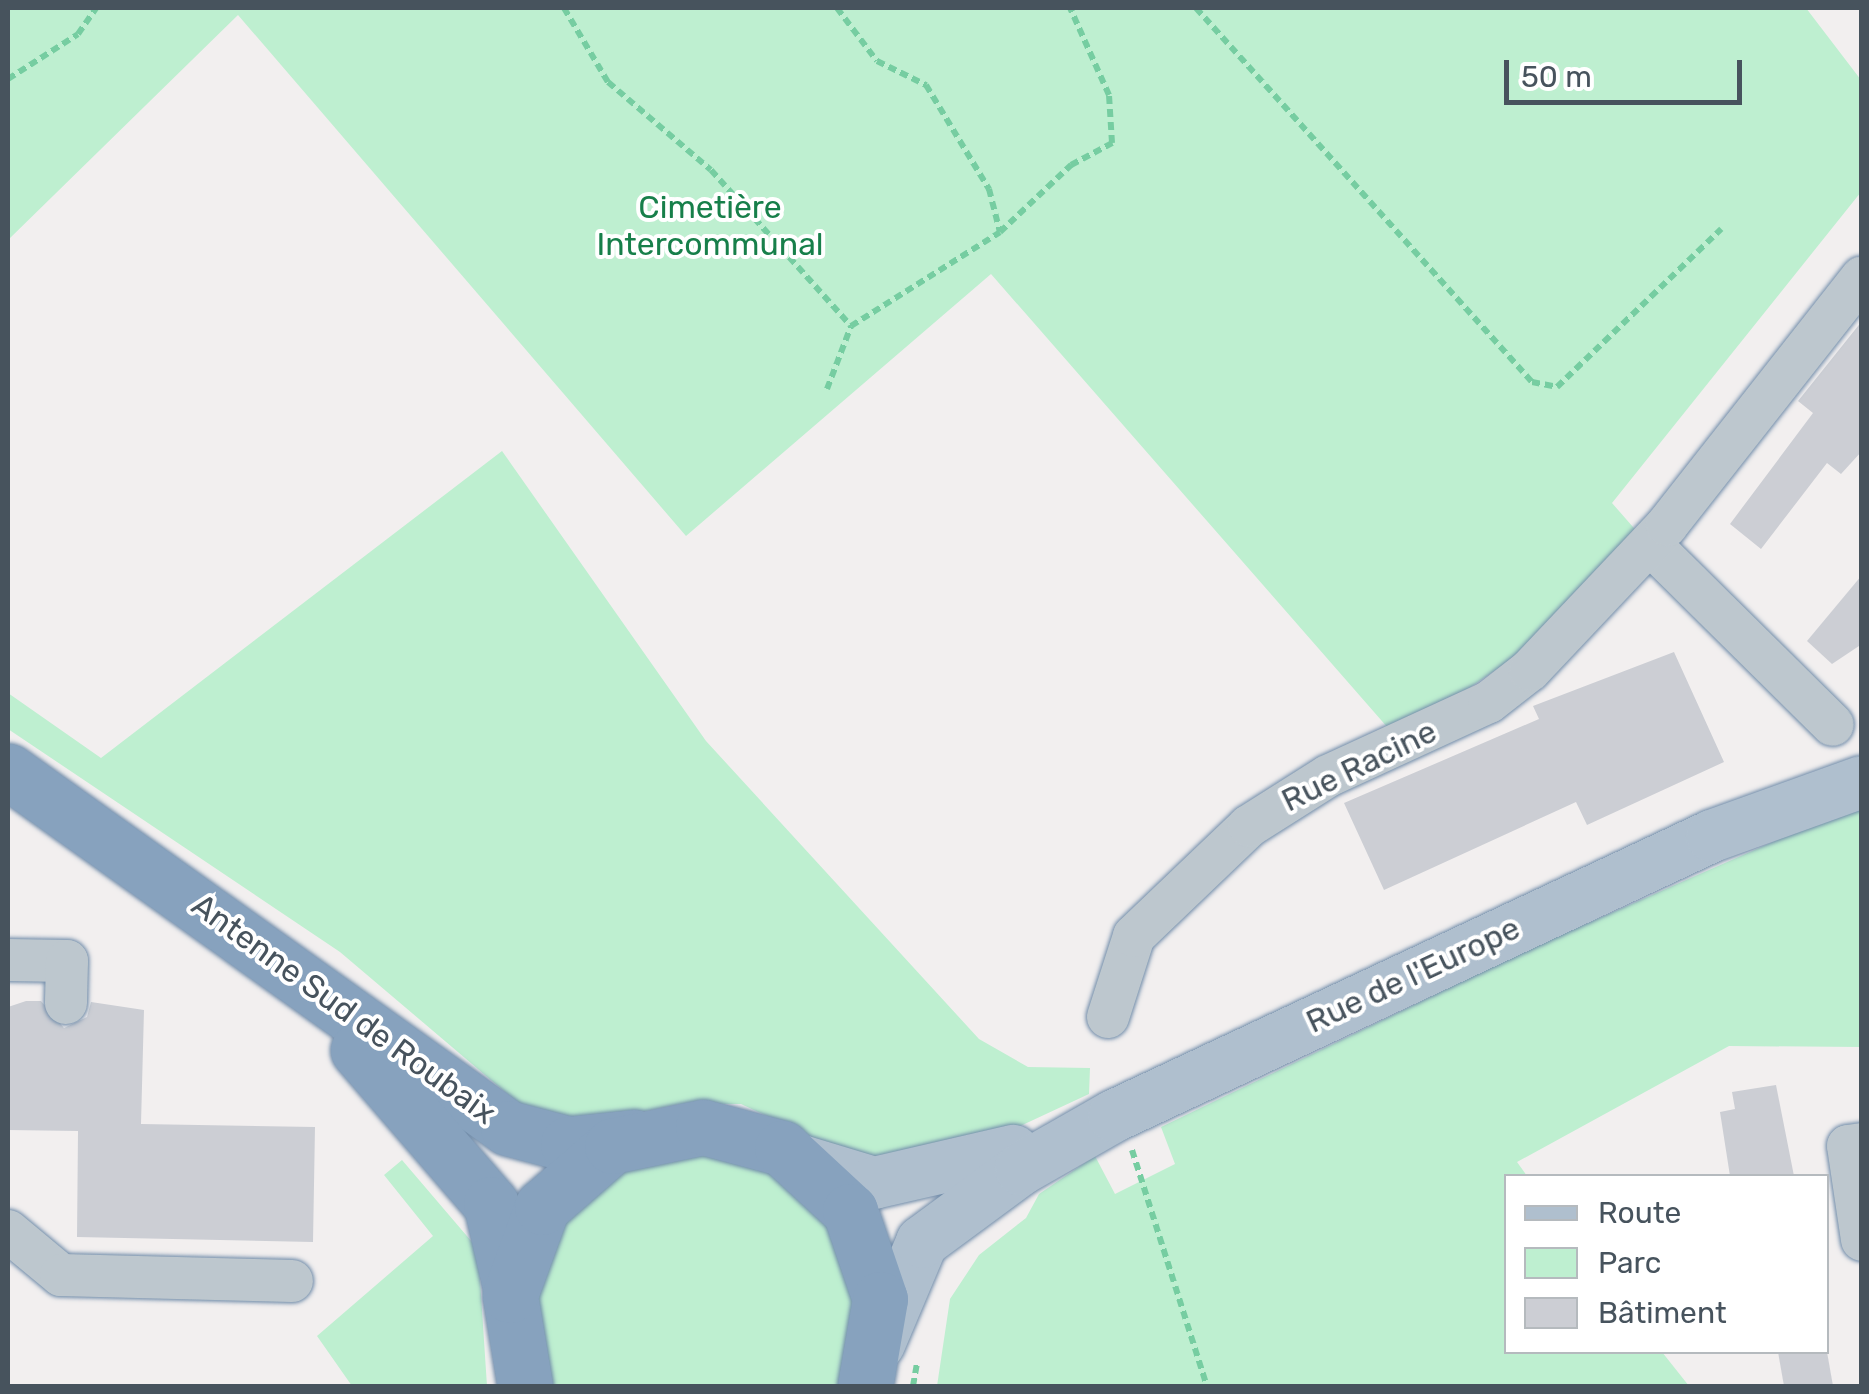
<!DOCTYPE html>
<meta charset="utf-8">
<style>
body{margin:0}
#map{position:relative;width:1869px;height:1394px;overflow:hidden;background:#f2efef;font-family:Rubik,sans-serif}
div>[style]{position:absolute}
.green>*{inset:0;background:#beefd0}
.building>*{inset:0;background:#ccced4}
.path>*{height:6px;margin-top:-3px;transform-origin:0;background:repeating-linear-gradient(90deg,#76cda1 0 8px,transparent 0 13px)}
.roads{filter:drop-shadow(0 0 2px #728daa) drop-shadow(0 0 2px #728daa)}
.minor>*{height:42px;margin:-21px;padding:0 21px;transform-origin:21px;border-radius:21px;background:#bdc7ce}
.major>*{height:52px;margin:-26px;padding:0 26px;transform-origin:26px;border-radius:26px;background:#afbfce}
.highway>*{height:55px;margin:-27.5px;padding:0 27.5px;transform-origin:27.5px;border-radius:27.5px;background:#87a2be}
span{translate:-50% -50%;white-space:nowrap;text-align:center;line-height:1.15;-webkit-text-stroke:8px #fff;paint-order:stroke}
.park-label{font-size:32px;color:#177f4a}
.street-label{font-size:32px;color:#47535d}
.frame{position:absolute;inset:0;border:10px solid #47535d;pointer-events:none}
.legend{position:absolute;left:1504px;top:1174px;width:325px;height:180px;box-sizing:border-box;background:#fff;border:2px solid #b5babe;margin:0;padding:12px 18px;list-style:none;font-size:30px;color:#47535d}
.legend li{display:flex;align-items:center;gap:20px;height:50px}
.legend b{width:50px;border:2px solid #b5babe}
.scale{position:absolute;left:1504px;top:60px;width:238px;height:45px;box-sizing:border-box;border:5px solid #47535d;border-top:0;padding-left:12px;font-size:30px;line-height:35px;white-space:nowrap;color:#47535d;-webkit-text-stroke:8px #fff;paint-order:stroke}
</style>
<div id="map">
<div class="green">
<i style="clip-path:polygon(8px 8px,1806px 8px,1861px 80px,1861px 192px,1612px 503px,1640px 535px,1547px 635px,1437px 710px,1388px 728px,991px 274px,686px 536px,238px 15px,8px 240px)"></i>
<i style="clip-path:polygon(502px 451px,706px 741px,979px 1039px,1028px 1067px,1090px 1068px,1089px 1094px,1005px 1133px,859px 1159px,741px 1104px,680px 1104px,589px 1123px,524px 1108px,340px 952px,8px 729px,8px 693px,101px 758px)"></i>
<i style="clip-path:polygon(1861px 803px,1861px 1047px,1729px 1046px,1517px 1162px,1527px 1176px,1506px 1176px,1506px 1352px,1662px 1352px,1689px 1386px,937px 1386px,950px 1299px,979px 1255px,1026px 1218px,1039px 1194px,1095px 1156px,1115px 1194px,1175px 1164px,1161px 1127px,1536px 946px)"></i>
<i style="clip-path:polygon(674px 1150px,758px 1161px,818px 1203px,858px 1291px,842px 1386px,550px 1386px,533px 1326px,547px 1244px,599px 1180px)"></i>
<i style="clip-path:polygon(402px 1160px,478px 1249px,487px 1386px,352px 1386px,317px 1336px,433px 1236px,384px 1175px)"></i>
</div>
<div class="building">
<i style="clip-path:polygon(1862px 321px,1862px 451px,1841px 474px,1827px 463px,1761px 549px,1730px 524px,1813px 413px,1798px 401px)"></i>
<i style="clip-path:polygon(1862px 575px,1862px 644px,1832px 664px,1807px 641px)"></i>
<i style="clip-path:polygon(1674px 652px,1724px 762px,1587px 825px,1576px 802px,1384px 890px,1344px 803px,1539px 719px,1533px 706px)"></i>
<i style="clip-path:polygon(26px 1001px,41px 1001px,64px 1028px,87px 1017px,91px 1002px,144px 1010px,141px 1124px,315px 1127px,313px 1242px,77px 1237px,78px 1131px,8px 1130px,8px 1007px)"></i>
<i style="clip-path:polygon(1776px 1085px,1794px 1176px,1730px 1176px,1720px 1112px,1735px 1109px,1732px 1092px)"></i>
<i style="clip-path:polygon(1778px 1352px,1827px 1352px,1833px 1386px,1784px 1386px)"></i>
</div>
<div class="path">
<i style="left:564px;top:8px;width:86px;rotate:59.3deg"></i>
<i style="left:608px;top:82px;width:135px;rotate:40.5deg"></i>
<i style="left:711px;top:170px;width:210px;rotate:48.1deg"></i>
<i style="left:837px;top:8px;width:66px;rotate:53deg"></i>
<i style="left:877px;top:61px;width:55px;rotate:26.1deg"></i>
<i style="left:926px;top:85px;width:122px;rotate:58.8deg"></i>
<i style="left:989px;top:189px;width:44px;rotate:75.7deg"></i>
<i style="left:1196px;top:8px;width:503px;rotate:48.06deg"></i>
<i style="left:1532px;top:382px;width:25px;rotate:11deg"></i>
<i style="left:1557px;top:387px;width:228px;rotate:-43.9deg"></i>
<i style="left:8px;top:79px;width:83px;rotate:-32.7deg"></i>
<i style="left:78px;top:34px;width:32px;rotate:-55deg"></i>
<i style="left:827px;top:389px;width:67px;rotate:-69.1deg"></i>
<i style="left:851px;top:326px;width:176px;rotate:-32.2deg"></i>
<i style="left:1000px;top:232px;width:98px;rotate:-43.3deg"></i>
<i style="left:1071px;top:165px;width:47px;rotate:-28.2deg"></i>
<i style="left:1112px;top:143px;width:48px;rotate:-93.6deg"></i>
<i style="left:1109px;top:95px;width:95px;rotate:-114.1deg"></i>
<i style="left:1132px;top:1150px;width:248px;rotate:72.4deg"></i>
<i style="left:913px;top:1386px;width:23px;rotate:-80deg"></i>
</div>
<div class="roads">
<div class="minor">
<i style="left:1650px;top:544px;width:257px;rotate:44.7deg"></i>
<i style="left:8px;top:960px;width:59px;rotate:1deg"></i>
<i style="left:67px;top:961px;width:42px;rotate:91.4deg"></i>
<i style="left:1108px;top:1017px;width:85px;rotate:-72.2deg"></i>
<i style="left:1134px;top:936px;width:159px;rotate:-43.7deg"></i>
<i style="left:1249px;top:826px;width:93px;rotate:-32.3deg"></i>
<i style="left:1328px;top:776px;width:177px;rotate:-24.7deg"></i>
<i style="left:1489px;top:702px;width:52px;rotate:-38deg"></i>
<i style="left:1530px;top:670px;width:199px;rotate:-46.6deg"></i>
<i style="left:1667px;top:525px;width:315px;rotate:-51.8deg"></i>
<i style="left:1862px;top:1144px;width:14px;rotate:172deg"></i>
<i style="left:1848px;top:1146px;width:95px;rotate:81.5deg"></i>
<i style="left:8px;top:1231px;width:69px;rotate:39.7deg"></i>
<i style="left:61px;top:1275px;width:231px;rotate:1.5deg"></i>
</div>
<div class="major">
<i style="left:801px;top:1161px;width:76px;rotate:16.8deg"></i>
<i style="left:874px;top:1183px;width:143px;rotate:-13deg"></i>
<i style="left:879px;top:1344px;width:111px;rotate:-67.1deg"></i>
<i style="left:922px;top:1242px;width:123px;rotate:-36.4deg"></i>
<i style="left:1021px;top:1169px;width:107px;rotate:-29.7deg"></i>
<i style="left:1114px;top:1116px;width:660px;rotate:-25.09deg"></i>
<i style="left:1712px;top:836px;width:159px;rotate:-19.8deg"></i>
</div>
<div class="highway">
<i style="left:8px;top:771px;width:614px;rotate:35.53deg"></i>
<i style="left:508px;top:1128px;width:62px;rotate:14.9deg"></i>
<i style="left:568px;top:1144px;width:66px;rotate:-6.1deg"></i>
<i style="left:358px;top:1050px;width:203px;rotate:49.2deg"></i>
<i style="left:491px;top:1204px;width:84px;rotate:77deg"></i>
<i style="left:525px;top:1386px;width:92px;rotate:-99.4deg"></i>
<i style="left:510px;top:1295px;width:94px;rotate:-70deg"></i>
<i style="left:542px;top:1207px;width:93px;rotate:-41.1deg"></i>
<i style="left:612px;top:1146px;width:93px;rotate:-11.8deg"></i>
<i style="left:703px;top:1127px;width:82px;rotate:14.9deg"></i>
<i style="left:782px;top:1148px;width:93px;rotate:42.8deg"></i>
<i style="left:850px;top:1211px;width:93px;rotate:71.2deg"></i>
<i style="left:880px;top:1299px;width:88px;rotate:99.8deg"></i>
</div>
</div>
<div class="park-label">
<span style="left:710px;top:226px">Cimetière<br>Intercommunal</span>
</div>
<div class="street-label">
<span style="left:1359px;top:766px;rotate:-26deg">Rue Racine</span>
<span style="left:1413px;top:975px;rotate:-25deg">Rue de l'Europe</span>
<span style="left:344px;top:1009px;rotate:36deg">Antenne Sud de Roubaix</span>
</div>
<div class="frame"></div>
<ul class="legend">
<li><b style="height:12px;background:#afbfce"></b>Route</li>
<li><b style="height:28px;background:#beefd0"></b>Parc</li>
<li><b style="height:28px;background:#ccced4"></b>Bâtiment</li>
</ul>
<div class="scale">50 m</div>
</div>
